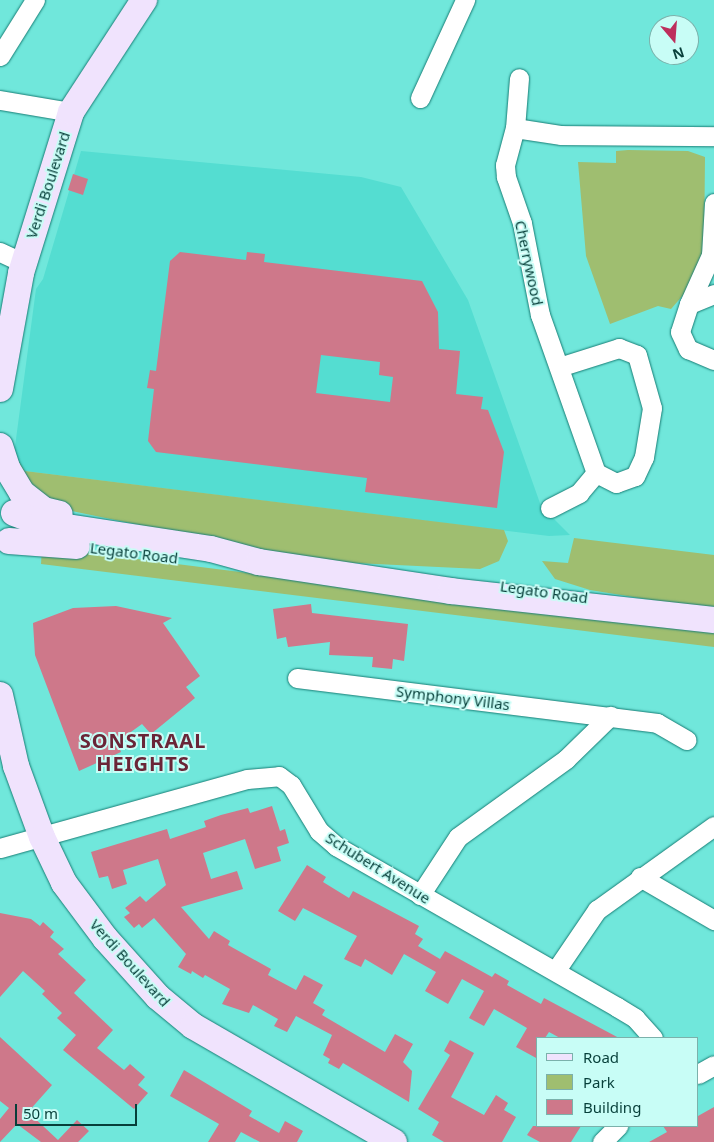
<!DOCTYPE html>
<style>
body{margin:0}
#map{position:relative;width:714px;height:1142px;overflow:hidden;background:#70e7db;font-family:"Noto Sans",sans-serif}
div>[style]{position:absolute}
.built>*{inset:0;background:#54ddd1}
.green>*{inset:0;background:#9fbe70}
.building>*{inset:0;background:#ce788a}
.roads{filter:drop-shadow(0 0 1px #177d75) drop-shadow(0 0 1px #177d75)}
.street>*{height:19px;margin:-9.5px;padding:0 9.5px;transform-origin:9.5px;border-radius:9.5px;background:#fff}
.secondary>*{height:26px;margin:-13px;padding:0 13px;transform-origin:13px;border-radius:13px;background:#f0e3fd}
span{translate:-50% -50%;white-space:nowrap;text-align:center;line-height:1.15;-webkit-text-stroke:4px #c8fdf6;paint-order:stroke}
.street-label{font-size:15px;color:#073f3a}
.district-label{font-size:20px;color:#6a2537;font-weight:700;letter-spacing:1px}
.legend{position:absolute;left:536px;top:1037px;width:162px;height:90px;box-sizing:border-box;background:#c8fdf6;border:1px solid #7bb1ab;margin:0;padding:6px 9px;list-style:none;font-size:15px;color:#073f3a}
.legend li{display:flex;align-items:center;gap:10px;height:25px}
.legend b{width:25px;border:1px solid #7bb1ab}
.north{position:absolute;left:649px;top:15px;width:50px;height:50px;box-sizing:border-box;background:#c8fdf6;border:1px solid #7bb1ab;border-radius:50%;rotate:162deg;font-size:14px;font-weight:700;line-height:20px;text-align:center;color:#073f3a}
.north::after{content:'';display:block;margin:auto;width:18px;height:22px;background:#bd2e5c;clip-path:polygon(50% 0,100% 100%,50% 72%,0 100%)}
.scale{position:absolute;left:15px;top:1104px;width:122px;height:22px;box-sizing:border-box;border:2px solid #073f3a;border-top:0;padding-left:6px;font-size:15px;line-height:18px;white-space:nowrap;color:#073f3a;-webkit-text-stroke:4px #c8fdf6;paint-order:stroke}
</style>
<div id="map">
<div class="built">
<i style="clip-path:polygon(81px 151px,361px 177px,401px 187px,468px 300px,541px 506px,570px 535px,549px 536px,25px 471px,14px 454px,36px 289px,43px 279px)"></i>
</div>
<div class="green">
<i style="clip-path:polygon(628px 150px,688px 151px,705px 157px,704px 257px,692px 285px,671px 309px,658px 306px,610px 324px,586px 256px,578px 162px,616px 163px,616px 151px)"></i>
<i style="clip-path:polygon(14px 454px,25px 471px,504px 530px,508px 541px,499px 561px,480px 569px,334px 562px,271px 552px,62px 509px,37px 495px)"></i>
<i style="clip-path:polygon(574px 538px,714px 555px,714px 610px,590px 590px,555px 579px,542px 561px,568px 563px)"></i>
<i style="clip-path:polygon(42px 547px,714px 632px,714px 647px,41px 564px)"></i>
</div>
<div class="building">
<i style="clip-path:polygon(73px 174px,88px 179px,83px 195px,68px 190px)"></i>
<i style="clip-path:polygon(evenodd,180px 252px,246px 260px,247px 252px,265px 254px,264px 262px,422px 281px,438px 312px,439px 349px,460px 351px,456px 394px,483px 397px,481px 409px,488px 410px,504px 452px,497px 508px,365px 492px,367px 478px,156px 452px,148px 441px,154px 389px,147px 388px,150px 370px,156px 371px,170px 261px,180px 252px,321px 355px,380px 362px,379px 375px,393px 377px,390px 402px,316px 393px,321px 355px)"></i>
<i style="clip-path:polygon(311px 604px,312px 613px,408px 624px,404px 661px,393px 659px,392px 669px,372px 667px,373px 657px,329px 655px,330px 642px,288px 647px,286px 637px,277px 639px,273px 609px)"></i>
<i style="clip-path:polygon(116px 606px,172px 618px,163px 623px,200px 676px,186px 687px,195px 698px,151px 734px,142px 724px,117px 742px,121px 752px,79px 771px,35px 655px,33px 623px,73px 608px)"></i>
<i style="clip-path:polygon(272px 806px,280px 831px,285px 829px,289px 843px,277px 847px,281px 861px,255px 869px,245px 839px,203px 853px,211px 879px,237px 871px,243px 889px,181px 907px,209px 939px,214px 931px,230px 941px,228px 945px,271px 969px,268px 975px,296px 990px,304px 975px,323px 985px,313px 1003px,325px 1010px,322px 1015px,385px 1052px,395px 1034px,413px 1044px,403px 1062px,412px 1071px,409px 1102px,343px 1063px,339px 1069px,328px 1063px,330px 1059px,323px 1055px,332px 1035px,296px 1016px,287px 1032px,274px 1026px,278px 1019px,253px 1005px,249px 1013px,222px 1004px,230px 989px,205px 975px,203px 978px,192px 971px,191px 974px,178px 967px,186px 954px,154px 918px,142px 928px,139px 924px,134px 928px,124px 917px,130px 913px,125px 908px,140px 896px,146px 902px,166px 885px,158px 859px,123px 870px,127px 884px,112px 889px,108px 876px,99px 878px,91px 852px,167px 829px,170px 839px,206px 827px,204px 821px,221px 815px,248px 808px,250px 813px)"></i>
<i style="clip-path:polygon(307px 865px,326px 877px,323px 882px,349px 898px,353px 891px,419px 926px,415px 934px,423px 939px,418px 946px,440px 959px,445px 951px,492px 977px,495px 973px,509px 981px,507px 985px,541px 1004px,544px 998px,619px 1038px,560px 1038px,549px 1032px,545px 1038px,538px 1038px,538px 1059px,516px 1047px,527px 1028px,494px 1009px,484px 1026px,469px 1018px,484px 991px,462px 979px,448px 1004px,425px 991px,436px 972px,404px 954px,392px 975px,365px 959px,361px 967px,344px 959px,357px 936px,303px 908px,295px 921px,278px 911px)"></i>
<i style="clip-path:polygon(0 913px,31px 919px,40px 926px,43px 922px,54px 932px,50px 937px,64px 949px,58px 954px,86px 980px,74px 993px,113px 1030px,97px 1048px,124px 1070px,130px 1064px,145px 1077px,138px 1085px,148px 1093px,134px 1109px,63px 1050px,76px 1035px,57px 1018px,62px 1013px,42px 994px,45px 991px,23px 971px,0 997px)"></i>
<i style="clip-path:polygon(0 1037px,52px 1085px,28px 1112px,58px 1140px,77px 1120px,89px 1131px,78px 1142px,41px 1142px,17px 1124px,0 1142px,0 1119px,9px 1108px,0 1101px)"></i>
<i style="clip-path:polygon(450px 1040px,474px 1053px,451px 1097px,484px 1115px,496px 1095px,508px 1103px,504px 1110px,516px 1117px,502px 1142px,444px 1142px,432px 1135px,439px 1122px,418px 1109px,450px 1055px,444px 1051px)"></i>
<i style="clip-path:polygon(184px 1070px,252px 1111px,249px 1116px,279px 1133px,285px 1121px,303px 1131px,297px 1142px,260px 1142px,241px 1132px,235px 1142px,208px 1142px,219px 1124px,170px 1096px)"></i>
<i style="clip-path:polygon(714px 1107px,714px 1142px,649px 1142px,667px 1132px,663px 1126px,698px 1126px,698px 1116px)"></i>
<i style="clip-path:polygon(533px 1126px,581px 1126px,571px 1142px,540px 1142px,527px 1135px)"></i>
</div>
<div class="roads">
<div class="street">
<i style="left:0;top:56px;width:66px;rotate:-58deg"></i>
<i style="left:420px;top:98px;width:108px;rotate:-65.3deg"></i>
<i style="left:0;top:100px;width:72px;rotate:9.6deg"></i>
<i style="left:515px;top:128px;width:50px;rotate:-85.4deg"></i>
<i style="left:0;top:252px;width:26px;rotate:25deg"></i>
<i style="left:714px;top:294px;width:27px;rotate:158deg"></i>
<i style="left:689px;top:304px;width:29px;rotate:108deg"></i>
<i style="left:680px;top:332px;width:19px;rotate:65deg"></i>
<i style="left:688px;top:349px;width:28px;rotate:23deg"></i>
<i style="left:689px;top:304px;width:54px;rotate:-65.8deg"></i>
<i style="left:711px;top:255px;width:52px;rotate:-86.7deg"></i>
<i style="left:559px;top:367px;width:63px;rotate:-17.6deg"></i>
<i style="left:619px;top:348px;width:19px;rotate:21deg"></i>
<i style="left:637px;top:355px;width:55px;rotate:74.2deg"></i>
<i style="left:652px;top:408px;width:50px;rotate:99.3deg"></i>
<i style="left:644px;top:457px;width:21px;rotate:115deg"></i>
<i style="left:635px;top:476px;width:20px;rotate:160deg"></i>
<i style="left:616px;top:483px;width:22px;rotate:-153deg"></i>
<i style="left:596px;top:473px;width:168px;rotate:-109.5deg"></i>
<i style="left:540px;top:315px;width:94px;rotate:-101.1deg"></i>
<i style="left:522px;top:223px;width:49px;rotate:-109.2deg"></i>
<i style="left:506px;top:177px;width:12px;rotate:-95deg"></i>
<i style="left:505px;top:165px;width:38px;rotate:-75deg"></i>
<i style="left:515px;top:128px;width:47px;rotate:8.7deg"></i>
<i style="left:561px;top:135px;width:153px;rotate:0.4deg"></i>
<i style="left:550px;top:508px;width:33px;rotate:-27deg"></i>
<i style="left:579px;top:493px;width:26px;rotate:-50deg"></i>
<i style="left:297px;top:678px;width:363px;rotate:7.1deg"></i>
<i style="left:657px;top:723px;width:34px;rotate:30deg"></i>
<i style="left:0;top:848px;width:256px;rotate:-15.6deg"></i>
<i style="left:247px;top:779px;width:32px;rotate:-5deg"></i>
<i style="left:279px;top:776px;width:15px;rotate:37deg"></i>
<i style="left:291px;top:785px;width:54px;rotate:58.7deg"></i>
<i style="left:319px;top:831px;width:23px;rotate:41deg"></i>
<i style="left:336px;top:846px;width:324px;rotate:29.8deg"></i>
<i style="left:617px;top:1007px;width:21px;rotate:31deg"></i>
<i style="left:635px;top:1018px;width:27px;rotate:48deg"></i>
<i style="left:640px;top:877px;width:86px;rotate:30.2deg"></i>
<i style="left:420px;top:895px;width:69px;rotate:-56.8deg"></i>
<i style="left:458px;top:837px;width:133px;rotate:-35.8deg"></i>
<i style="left:566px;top:759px;width:62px;rotate:-44.3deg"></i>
<i style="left:556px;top:970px;width:73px;rotate:-55.7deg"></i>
<i style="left:597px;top:910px;width:144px;rotate:-35.7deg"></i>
<i style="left:698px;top:1074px;width:18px;rotate:-29deg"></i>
<i style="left:602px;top:1142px;width:23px;rotate:-45deg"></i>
</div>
<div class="secondary">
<i style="left:0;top:389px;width:118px;rotate:-79.7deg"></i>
<i style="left:21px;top:273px;width:169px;rotate:-72.7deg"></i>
<i style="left:71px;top:112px;width:134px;rotate:-56.9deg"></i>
<i style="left:0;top:446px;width:23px;rotate:72deg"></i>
<i style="left:7px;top:468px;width:29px;rotate:59deg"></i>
<i style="left:22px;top:493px;width:28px;rotate:38deg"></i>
<i style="left:44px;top:510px;width:16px;rotate:14deg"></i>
<i style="left:14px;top:513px;width:29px;rotate:20deg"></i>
<i style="left:41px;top:523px;width:172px;rotate:8.7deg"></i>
<i style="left:211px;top:549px;width:50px;rotate:15.2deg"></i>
<i style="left:259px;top:562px;width:194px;rotate:8.6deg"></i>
<i style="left:451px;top:591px;width:265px;rotate:6.3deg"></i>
<i style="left:9px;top:541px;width:68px;rotate:4.2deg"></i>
<i style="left:0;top:695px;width:73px;rotate:77.3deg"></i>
<i style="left:16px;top:766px;width:76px;rotate:69.9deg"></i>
<i style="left:42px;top:837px;width:51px;rotate:64.4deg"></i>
<i style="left:64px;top:883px;width:69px;rotate:53.3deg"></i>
<i style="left:105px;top:938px;width:79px;rotate:48.1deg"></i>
<i style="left:158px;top:997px;width:45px;rotate:39.6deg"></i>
<i style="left:193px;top:1026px;width:232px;rotate:30deg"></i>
</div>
</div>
<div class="street-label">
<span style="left:48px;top:185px;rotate:-72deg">Verdi Boulevard</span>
<span style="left:529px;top:263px;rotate:78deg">Cherrywood</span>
<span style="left:134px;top:553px;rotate:7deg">Legato Road</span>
<span style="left:544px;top:592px;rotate:8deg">Legato Road</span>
<span style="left:453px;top:698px;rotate:7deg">Symphony Villas</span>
<span style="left:378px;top:868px;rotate:32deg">Schubert Avenue</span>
<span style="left:130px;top:963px;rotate:48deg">Verdi Boulevard</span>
</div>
<div class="district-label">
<span style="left:143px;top:752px">SONSTRAAL<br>HEIGHTS</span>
</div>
<ul class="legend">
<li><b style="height:6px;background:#f0e3fd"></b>Road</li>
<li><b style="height:14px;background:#9fbe70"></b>Park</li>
<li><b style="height:14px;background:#ce788a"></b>Building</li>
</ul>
<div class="north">N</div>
<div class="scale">50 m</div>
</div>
